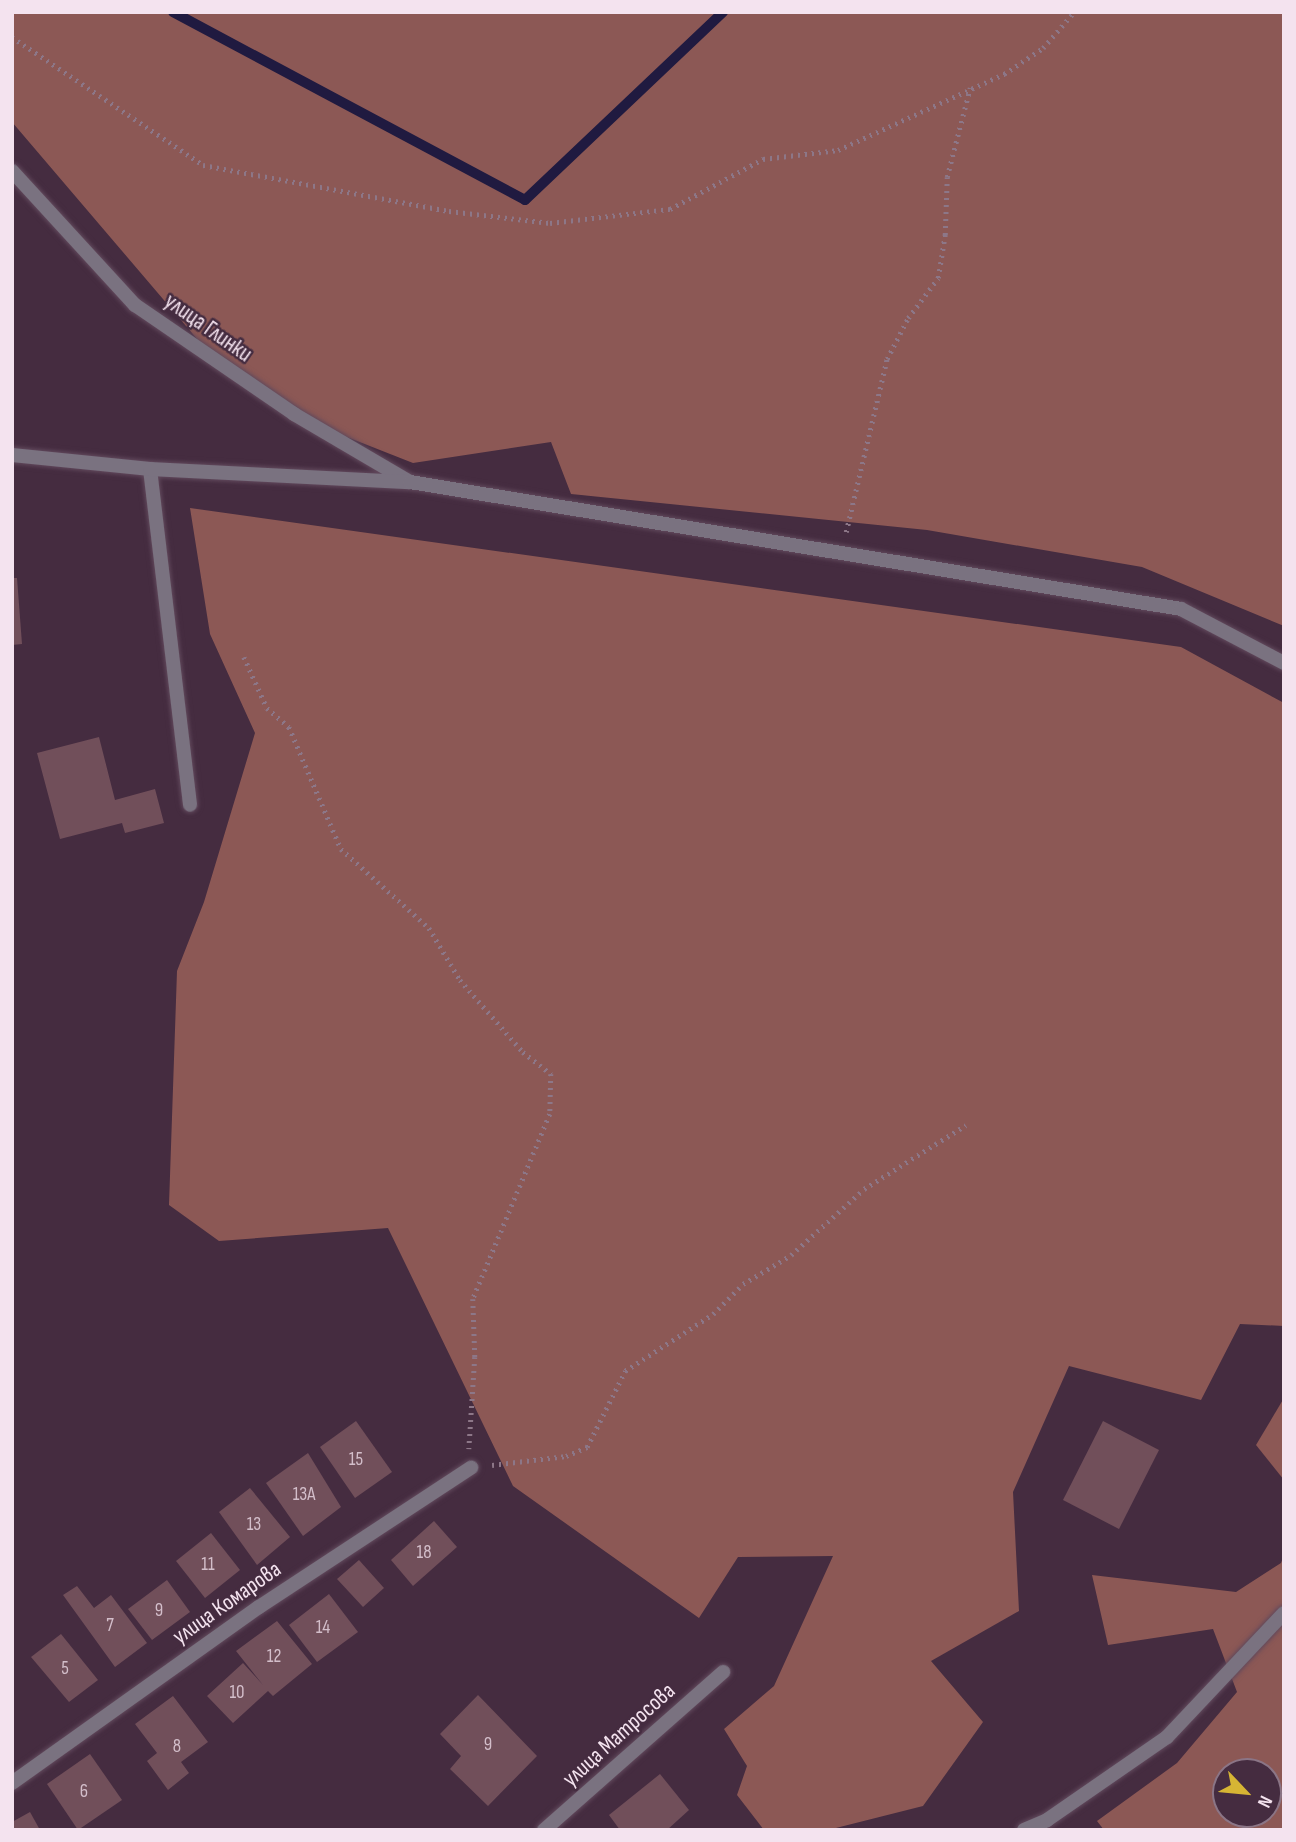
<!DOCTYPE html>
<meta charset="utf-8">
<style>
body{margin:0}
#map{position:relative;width:1296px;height:1842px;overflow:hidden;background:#452c40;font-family:"Sofia Sans Condensed",sans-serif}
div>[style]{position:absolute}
.forest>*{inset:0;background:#8c5855}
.stream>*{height:10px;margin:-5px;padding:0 5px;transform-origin:5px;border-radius:5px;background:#201a40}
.building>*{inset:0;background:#714f5a}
.path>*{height:4.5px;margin-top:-2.25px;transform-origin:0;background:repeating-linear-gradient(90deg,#8d7788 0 2px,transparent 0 7px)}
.roads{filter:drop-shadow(0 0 2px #61495c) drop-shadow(0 0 2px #61495c)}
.service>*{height:14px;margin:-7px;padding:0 7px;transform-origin:7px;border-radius:7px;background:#7a7280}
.minor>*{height:14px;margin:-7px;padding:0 7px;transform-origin:7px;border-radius:7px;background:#7a7280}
.tertiary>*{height:14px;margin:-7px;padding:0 7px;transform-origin:7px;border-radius:7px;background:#7a7280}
span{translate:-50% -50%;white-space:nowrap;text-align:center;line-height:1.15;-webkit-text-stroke:5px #452c40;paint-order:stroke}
.number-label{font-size:19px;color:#d3beca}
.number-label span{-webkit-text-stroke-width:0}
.street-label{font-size:23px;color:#f4e3ef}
.frame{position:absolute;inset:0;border:14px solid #f4e3ef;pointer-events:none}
.north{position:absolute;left:1212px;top:1758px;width:70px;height:70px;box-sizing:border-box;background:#452c40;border:2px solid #8b7586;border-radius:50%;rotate:116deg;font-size:19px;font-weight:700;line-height:28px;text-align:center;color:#f4e3ef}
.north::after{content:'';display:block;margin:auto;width:24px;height:32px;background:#d6b534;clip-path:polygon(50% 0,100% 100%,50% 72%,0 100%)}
</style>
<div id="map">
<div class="forest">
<i style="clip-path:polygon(12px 12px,1284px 12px,1284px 626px,1142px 567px,927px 530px,571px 494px,551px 442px,413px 463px,301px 419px,215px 360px,12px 122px)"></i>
<i style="clip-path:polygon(190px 508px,1181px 647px,1284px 703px,1284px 1326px,1240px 1324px,1201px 1400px,1069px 1366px,1013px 1492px,1019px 1611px,931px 1661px,983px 1722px,923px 1806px,828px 1830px,764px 1830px,737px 1795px,747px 1766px,724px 1729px,774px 1686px,833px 1556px,738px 1557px,699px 1618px,513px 1486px,388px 1228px,219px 1241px,169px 1205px,177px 971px,204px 902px,255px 733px,210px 634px)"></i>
<i style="clip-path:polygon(1284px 1398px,1284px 1480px,1256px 1445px)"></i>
<i style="clip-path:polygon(evenodd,1284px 1555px,1284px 1830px,1104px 1830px,1097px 1821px,1177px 1763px,1237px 1692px,1213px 1629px,1108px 1645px,1092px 1575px,1236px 1592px,1281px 1563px,1284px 1555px,1226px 1772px,1268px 1772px,1268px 1814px,1226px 1814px,1226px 1772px)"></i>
</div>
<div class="stream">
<i style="left:173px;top:12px;width:399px;rotate:28.1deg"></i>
<i style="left:525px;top:200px;width:273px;rotate:-43.5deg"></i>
</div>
<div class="building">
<i style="clip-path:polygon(12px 578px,17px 578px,22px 644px,12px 645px)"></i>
<i style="clip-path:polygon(99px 737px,115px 800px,155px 789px,164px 823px,125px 833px,122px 823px,60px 839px,37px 753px)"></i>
<i style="clip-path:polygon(356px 1421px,392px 1472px,355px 1498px,320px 1447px)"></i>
<i style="clip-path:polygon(1103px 1421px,1159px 1450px,1119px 1529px,1063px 1500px)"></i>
<i style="clip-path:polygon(308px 1453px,341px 1507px,303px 1536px,266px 1483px)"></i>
<i style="clip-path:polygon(250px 1488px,290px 1537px,257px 1565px,219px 1512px)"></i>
<i style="clip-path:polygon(434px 1521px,457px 1547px,413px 1586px,391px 1560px)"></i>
<i style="clip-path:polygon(211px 1533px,240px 1570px,205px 1598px,176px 1561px)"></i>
<i style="clip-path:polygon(359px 1560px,384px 1588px,363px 1607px,337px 1579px)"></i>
<i style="clip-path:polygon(167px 1580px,190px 1612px,152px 1640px,128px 1609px)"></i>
<i style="clip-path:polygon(77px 1586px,94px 1608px,111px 1595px,147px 1643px,115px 1667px,63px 1595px)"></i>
<i style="clip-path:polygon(329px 1594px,358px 1632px,317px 1662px,289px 1625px)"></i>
<i style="clip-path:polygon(277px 1621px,312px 1664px,273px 1696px,268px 1691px,233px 1723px,207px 1696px,243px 1663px,263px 1685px,236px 1651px)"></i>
<i style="clip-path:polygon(61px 1634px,98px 1680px,69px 1702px,31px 1657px)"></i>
<i style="clip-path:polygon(478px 1695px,537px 1756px,488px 1806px,450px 1769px,461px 1756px,440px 1734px)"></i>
<i style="clip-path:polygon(173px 1696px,208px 1742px,181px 1762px,189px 1773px,168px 1790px,147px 1761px,157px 1753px,135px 1724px)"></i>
<i style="clip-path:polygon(90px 1754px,122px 1800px,78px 1830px,47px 1784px)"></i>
<i style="clip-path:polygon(660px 1774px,689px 1810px,667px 1830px,620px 1830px,609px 1815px)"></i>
<i style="clip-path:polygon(30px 1812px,40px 1830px,12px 1830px,12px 1822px)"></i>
</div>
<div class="path">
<i style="left:12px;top:37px;width:230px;rotate:33.8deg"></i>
<i style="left:203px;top:165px;width:250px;rotate:10.6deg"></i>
<i style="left:449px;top:211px;width:102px;rotate:6.8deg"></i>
<i style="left:550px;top:223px;width:121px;rotate:-6.7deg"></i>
<i style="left:670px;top:209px;width:106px;rotate:-28.3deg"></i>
<i style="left:763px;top:159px;width:76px;rotate:-6.8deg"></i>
<i style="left:838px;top:150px;width:183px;rotate:-24.6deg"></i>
<i style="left:1004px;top:74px;width:47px;rotate:-33.7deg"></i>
<i style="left:1043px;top:48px;width:48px;rotate:-49.3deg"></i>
<i style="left:846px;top:532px;width:178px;rotate:-76.7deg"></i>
<i style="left:887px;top:359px;width:46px;rotate:-62.9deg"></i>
<i style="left:908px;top:318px;width:50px;rotate:-53.1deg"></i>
<i style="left:938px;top:278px;width:44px;rotate:-80.8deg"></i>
<i style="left:945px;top:235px;width:58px;rotate:-88deg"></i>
<i style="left:947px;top:177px;width:92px;rotate:-75.5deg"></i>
<i style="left:244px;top:657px;width:56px;rotate:65.7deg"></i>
<i style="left:267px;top:708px;width:29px;rotate:41deg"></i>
<i style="left:289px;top:727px;width:133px;rotate:66.9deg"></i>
<i style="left:341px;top:849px;width:118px;rotate:41.9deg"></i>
<i style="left:429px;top:928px;width:61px;rotate:59.2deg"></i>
<i style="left:460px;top:980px;width:96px;rotate:48.8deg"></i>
<i style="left:523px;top:1052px;width:36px;rotate:38deg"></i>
<i style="left:551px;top:1074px;width:40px;rotate:91.4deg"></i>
<i style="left:550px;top:1114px;width:200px;rotate:112.6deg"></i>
<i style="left:473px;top:1299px;width:58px;rotate:88deg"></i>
<i style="left:475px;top:1357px;width:92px;rotate:93.7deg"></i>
<i style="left:492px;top:1465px;width:75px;rotate:-6.9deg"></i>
<i style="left:566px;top:1456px;width:23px;rotate:-23deg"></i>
<i style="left:587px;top:1447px;width:85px;rotate:-63.4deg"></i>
<i style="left:625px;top:1371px;width:105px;rotate:-32.9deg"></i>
<i style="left:713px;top:1314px;width:42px;rotate:-45deg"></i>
<i style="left:743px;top:1284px;width:56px;rotate:-31.1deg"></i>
<i style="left:791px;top:1255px;width:98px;rotate:-42.1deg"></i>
<i style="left:864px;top:1189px;width:120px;rotate:-32.1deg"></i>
</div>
<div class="roads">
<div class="service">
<i style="left:150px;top:469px;width:338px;rotate:83.2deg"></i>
<i style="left:1024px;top:1830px;width:25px;rotate:-23deg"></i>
<i style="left:1047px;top:1820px;width:146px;rotate:-34.7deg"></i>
<i style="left:1167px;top:1737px;width:170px;rotate:-46.7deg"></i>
</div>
<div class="minor">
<i style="left:12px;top:171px;width:182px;rotate:47.5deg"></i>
<i style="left:135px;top:305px;width:193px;rotate:34.4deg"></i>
<i style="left:294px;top:414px;width:134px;rotate:30.4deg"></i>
<i style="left:12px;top:1783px;width:303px;rotate:-35.5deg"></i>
<i style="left:259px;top:1607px;width:254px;rotate:-33.3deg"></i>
<i style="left:544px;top:1830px;width:239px;rotate:-41.4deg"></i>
</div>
<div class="tertiary">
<i style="left:12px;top:455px;width:139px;rotate:5.8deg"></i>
<i style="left:150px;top:469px;width:260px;rotate:2.9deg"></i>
<i style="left:410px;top:482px;width:781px;rotate:9.35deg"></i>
<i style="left:1181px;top:609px;width:116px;rotate:27.7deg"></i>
</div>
</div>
<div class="number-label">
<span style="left:356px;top:1460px">15</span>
<span style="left:304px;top:1495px">13А</span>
<span style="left:254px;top:1525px">13</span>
<span style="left:424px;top:1553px">18</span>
<span style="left:208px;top:1565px">11</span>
<span style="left:159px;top:1611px">9</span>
<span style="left:110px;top:1626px">7</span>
<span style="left:323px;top:1628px">14</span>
<span style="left:274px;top:1657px">12</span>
<span style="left:65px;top:1669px">5</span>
<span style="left:237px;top:1693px">10</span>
<span style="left:488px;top:1745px">9</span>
<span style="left:177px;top:1747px">8</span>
<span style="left:84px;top:1792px">6</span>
</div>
<div class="street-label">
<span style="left:208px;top:328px;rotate:35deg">улица Глинки</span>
<span style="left:227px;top:1603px;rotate:-35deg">улица Комарова</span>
<span style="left:619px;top:1735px;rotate:-42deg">улица Матросова</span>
</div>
<div class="frame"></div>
<div class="north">N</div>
</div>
